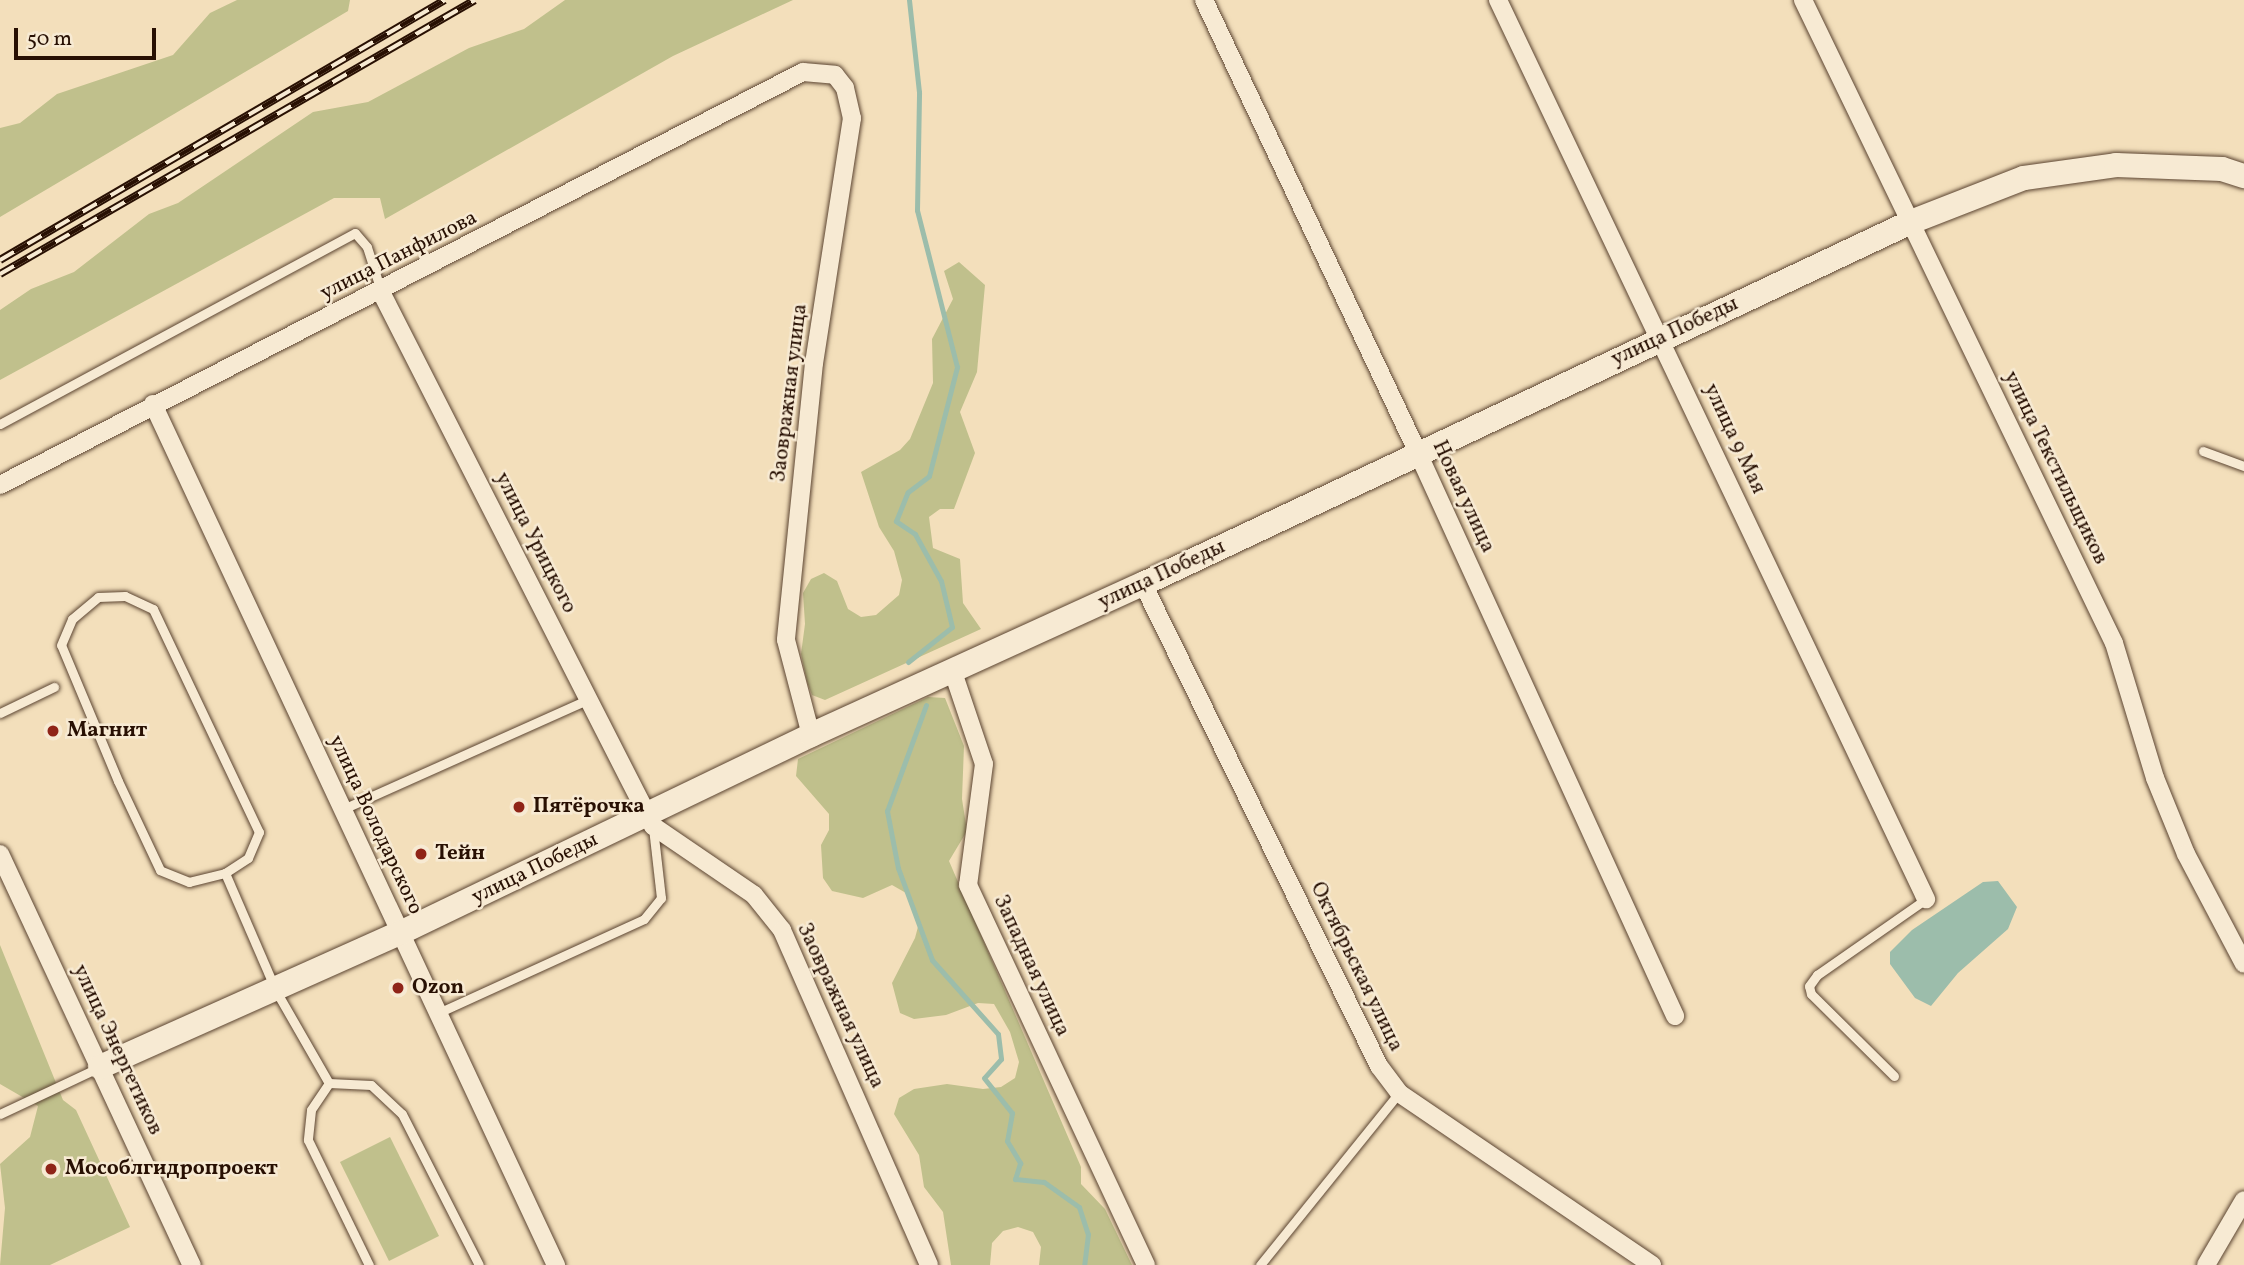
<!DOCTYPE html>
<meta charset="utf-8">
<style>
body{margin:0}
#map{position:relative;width:2244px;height:1265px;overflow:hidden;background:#f3dfbb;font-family:Vollkorn,serif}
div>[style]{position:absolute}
.green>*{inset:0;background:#c0c08c}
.water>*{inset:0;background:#9cbdab}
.stream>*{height:5px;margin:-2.5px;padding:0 2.5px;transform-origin:2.5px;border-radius:2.5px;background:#9cbdab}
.roads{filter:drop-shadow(0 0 2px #5b4431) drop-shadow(0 0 2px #5b4431)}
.lane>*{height:9px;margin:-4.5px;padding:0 4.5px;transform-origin:4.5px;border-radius:4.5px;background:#f7ead3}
.street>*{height:18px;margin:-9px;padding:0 9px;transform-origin:9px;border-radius:9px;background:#f7ead3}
.secondary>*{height:24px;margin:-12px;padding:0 12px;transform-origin:12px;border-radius:12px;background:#f7ead3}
.rail>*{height:8px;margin-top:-4px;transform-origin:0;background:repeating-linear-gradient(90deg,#f7ead3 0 16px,#281003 0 32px);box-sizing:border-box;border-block:2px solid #281003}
.dots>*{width:19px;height:19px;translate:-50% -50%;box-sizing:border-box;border:4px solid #f7ead3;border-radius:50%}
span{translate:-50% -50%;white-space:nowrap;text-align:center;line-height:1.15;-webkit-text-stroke:5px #f7ead3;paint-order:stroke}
.street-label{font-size:21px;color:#281003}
.poi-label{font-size:21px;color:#281003;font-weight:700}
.left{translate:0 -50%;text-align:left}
.scale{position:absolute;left:14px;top:28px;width:142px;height:32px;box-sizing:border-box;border:4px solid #281003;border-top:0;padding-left:9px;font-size:21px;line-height:24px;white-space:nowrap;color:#281003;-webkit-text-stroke:5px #f7ead3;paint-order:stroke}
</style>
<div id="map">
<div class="green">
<i style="clip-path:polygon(237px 0,350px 0,348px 11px,0 217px,0 128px,20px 123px,57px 94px,173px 55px,210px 13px)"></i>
<i style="clip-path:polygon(565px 0,793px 0,673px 56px,385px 219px,380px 198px,334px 198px,0 380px,0 310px,31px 289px,74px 272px,149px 214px,178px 203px,313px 112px,368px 102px,469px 48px,524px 29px)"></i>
<i style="clip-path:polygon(959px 262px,985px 285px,977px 372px,960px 412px,975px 453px,954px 509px,940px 509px,929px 517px,933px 548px,960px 559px,963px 603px,981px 629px,825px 700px,812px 695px,807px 682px,801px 654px,805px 624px,803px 593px,811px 579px,824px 573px,837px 581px,848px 609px,861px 617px,876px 615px,899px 595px,902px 580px,894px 551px,879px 527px,861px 472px,900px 450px,910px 439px,933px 383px,932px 339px,953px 299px,944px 271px)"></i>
<i style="clip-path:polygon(928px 697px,945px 698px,964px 746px,962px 799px,967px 831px,949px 861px,1081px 1167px,1081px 1184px,1105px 1209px,1132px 1265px,1039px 1265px,1041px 1247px,1033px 1232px,1018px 1227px,1003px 1231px,992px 1243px,990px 1265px,951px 1265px,943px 1212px,924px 1187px,919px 1155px,894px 1114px,899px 1098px,914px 1089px,947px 1084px,983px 1089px,1001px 1087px,1015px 1078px,1019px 1062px,1010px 1032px,994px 1004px,978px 1003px,946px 1015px,914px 1019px,900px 1013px,892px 983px,915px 938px,919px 923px,915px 908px,906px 893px,892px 885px,863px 898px,832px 891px,823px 878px,821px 845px,829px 830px,829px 814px,796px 776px,798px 759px)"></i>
<i style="clip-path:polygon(0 945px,63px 1100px,76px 1110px,130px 1227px,50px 1265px,0 1265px,5px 1208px,0 1164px,30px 1137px,38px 1106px,0 1084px)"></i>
<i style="clip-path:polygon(390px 1137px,439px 1236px,389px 1261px,340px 1162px)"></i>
</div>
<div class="water">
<i style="clip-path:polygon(1998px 881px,2017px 907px,2008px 929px,1958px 973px,1931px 1006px,1915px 998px,1890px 964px,1890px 952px,1912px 930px,1983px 882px)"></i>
</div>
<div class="stream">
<i style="left:908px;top:662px;width:56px;rotate:-38.5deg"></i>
<i style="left:952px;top:627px;width:47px;rotate:-103.4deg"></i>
<i style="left:941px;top:581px;width:54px;rotate:-119deg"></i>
<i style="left:915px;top:534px;width:23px;rotate:-146deg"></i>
<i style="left:896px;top:521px;width:31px;rotate:-68deg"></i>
<i style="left:908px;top:492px;width:26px;rotate:-37deg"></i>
<i style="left:929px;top:476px;width:113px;rotate:-75.6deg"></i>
<i style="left:957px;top:367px;width:162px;rotate:-104.3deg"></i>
<i style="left:917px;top:210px;width:118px;rotate:-89deg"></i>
<i style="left:919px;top:92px;width:93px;rotate:-96.2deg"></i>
<i style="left:926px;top:705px;width:113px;rotate:110.2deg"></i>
<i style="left:887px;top:811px;width:58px;rotate:79.1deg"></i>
<i style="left:898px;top:868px;width:98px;rotate:69.7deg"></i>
<i style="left:932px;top:960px;width:99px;rotate:48.3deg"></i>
<i style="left:998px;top:1034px;width:25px;rotate:83deg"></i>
<i style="left:1001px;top:1059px;width:25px;rotate:132deg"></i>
<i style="left:984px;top:1078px;width:45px;rotate:51.3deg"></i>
<i style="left:1012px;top:1113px;width:28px;rotate:100deg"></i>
<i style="left:1007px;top:1141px;width:26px;rotate:59deg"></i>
<i style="left:1020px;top:1163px;width:17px;rotate:107deg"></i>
<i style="left:1015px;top:1179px;width:29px;rotate:6deg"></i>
<i style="left:1044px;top:1182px;width:43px;rotate:35.5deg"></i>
<i style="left:1079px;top:1207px;width:28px;rotate:72deg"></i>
<i style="left:1088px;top:1234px;width:31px;rotate:97deg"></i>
</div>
<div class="roads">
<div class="lane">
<i style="left:0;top:424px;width:403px;rotate:-28.3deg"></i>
<i style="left:355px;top:233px;width:18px;rotate:49deg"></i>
<i style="left:367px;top:247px;width:46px;rotate:72.3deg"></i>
<i style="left:2203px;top:451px;width:44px;rotate:20.1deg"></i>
<i style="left:0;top:713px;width:60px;rotate:-25.7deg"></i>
<i style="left:343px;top:809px;width:269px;rotate:-24.1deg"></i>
<i style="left:225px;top:873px;width:37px;rotate:166deg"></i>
<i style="left:189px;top:882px;width:31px;rotate:-158deg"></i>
<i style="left:160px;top:870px;width:98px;rotate:-115.3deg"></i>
<i style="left:118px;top:781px;width:147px;rotate:-112.7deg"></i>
<i style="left:61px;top:645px;width:28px;rotate:-67deg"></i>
<i style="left:72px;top:619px;width:34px;rotate:-40deg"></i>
<i style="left:98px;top:597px;width:27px;rotate:-2deg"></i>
<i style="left:125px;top:596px;width:31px;rotate:25deg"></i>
<i style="left:153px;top:609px;width:247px;rotate:64.6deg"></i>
<i style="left:259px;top:832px;width:28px;rotate:113deg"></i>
<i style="left:248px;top:858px;width:27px;rotate:147deg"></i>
<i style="left:225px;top:873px;width:129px;rotate:66.6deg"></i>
<i style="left:276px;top:991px;width:106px;rotate:60.1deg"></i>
<i style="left:329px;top:1083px;width:32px;rotate:124deg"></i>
<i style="left:311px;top:1110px;width:30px;rotate:96deg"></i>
<i style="left:308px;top:1140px;width:139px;rotate:64deg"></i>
<i style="left:438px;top:1013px;width:226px;rotate:-24.5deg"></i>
<i style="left:644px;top:919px;width:27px;rotate:-51deg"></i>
<i style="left:661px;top:898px;width:70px;rotate:-96.5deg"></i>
<i style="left:1894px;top:1076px;width:117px;rotate:-135.3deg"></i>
<i style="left:1811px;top:994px;width:8px;rotate:-104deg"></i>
<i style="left:1809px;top:986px;width:14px;rotate:-54deg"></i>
<i style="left:1817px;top:975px;width:133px;rotate:-34.9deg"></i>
<i style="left:329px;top:1083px;width:42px;rotate:2.7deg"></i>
<i style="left:371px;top:1085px;width:42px;rotate:43.1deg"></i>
<i style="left:402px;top:1114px;width:169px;rotate:63deg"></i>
<i style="left:0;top:1114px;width:110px;rotate:-25.2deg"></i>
<i style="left:1260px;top:1265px;width:221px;rotate:-51.1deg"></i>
</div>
<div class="street">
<i style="left:1204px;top:0;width:501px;rotate:64.71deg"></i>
<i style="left:1418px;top:453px;width:619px;rotate:65.46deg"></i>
<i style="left:1498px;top:0;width:996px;rotate:64.54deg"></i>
<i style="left:1803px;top:0;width:714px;rotate:64.19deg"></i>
<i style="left:2114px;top:643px;width:141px;rotate:73.1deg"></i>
<i style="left:2155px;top:778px;width:82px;rotate:67.8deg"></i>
<i style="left:2186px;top:854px;width:124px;rotate:62.2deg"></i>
<i style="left:381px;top:292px;width:599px;rotate:63.01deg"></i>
<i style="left:653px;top:826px;width:122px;rotate:34.3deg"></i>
<i style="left:754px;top:895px;width:45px;rotate:51.3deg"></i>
<i style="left:782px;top:930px;width:366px;rotate:66.3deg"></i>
<i style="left:153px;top:404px;width:951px;rotate:64.92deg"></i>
<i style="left:0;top:485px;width:903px;rotate:-27.22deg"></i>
<i style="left:803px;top:72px;width:32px;rotate:5deg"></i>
<i style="left:835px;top:75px;width:16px;rotate:52deg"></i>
<i style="left:845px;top:88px;width:31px;rotate:77deg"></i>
<i style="left:852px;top:118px;width:248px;rotate:98.8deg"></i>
<i style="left:814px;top:363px;width:278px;rotate:95.8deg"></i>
<i style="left:786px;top:640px;width:98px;rotate:75.3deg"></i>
<i style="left:1143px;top:584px;width:537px;rotate:63.91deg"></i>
<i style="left:1379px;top:1066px;width:34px;rotate:53deg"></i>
<i style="left:1399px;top:1093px;width:306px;rotate:34.2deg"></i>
<i style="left:953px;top:672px;width:97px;rotate:71.4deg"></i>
<i style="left:984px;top:764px;width:122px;rotate:97.5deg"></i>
<i style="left:968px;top:885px;width:420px;rotate:64.9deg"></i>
<i style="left:0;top:854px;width:454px;rotate:65deg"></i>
<i style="left:2206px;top:1265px;width:75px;rotate:-59.7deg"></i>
</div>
<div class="secondary">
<i style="left:100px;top:1067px;width:329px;rotate:-24.1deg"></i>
<i style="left:400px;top:933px;width:456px;rotate:-25.7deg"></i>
<i style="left:811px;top:735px;width:365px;rotate:-24.5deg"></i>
<i style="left:1143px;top:584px;width:849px;rotate:-25.24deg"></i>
<i style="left:1911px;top:222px;width:121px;rotate:-21.3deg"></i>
<i style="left:2024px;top:178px;width:93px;rotate:-8deg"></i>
<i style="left:2116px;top:165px;width:106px;rotate:2.2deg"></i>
<i style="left:2222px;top:169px;width:23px;rotate:18deg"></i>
</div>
</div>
<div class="rail">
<i style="left:0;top:260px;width:515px;rotate:-30.3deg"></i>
<i style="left:0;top:274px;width:548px;rotate:-29.98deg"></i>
</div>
<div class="dots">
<i style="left:53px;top:731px;background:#8f2418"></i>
<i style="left:519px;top:807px;background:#8f2418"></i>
<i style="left:421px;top:854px;background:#8f2418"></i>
<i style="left:398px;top:988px;background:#8f2418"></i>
<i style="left:51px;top:1169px;background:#8f2418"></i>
</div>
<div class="street-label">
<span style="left:399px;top:256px;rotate:-27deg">улица Панфилова</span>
<span style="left:1675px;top:332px;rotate:-25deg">улица Победы</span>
<span style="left:790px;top:393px;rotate:-83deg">Заовражная улица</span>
<span style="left:1734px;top:439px;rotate:65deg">улица 9 Мая</span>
<span style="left:2055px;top:468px;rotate:64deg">улица Текстильщиков</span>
<span style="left:1463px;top:497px;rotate:65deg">Новая улица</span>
<span style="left:535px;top:543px;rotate:63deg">улица Урицкого</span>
<span style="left:1162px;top:575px;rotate:-25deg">улица Победы</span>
<span style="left:375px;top:825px;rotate:65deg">улица Володарского</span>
<span style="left:535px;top:869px;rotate:-26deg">улица Победы</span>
<span style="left:1031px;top:966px;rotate:65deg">Западная улица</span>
<span style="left:1356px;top:967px;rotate:64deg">Октябрьская улица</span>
<span style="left:840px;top:1006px;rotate:65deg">Заовражная улица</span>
<span style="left:117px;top:1050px;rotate:65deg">улица Энергетиков</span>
</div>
<div class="poi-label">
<span class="left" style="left:67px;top:731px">Магнит</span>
<span class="left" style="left:533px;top:807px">Пятёрочка</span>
<span class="left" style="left:435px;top:854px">Тейн</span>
<span class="left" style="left:412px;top:988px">Ozon</span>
<span class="left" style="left:65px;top:1169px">Мособлгидропроект</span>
</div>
<div class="scale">50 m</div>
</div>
